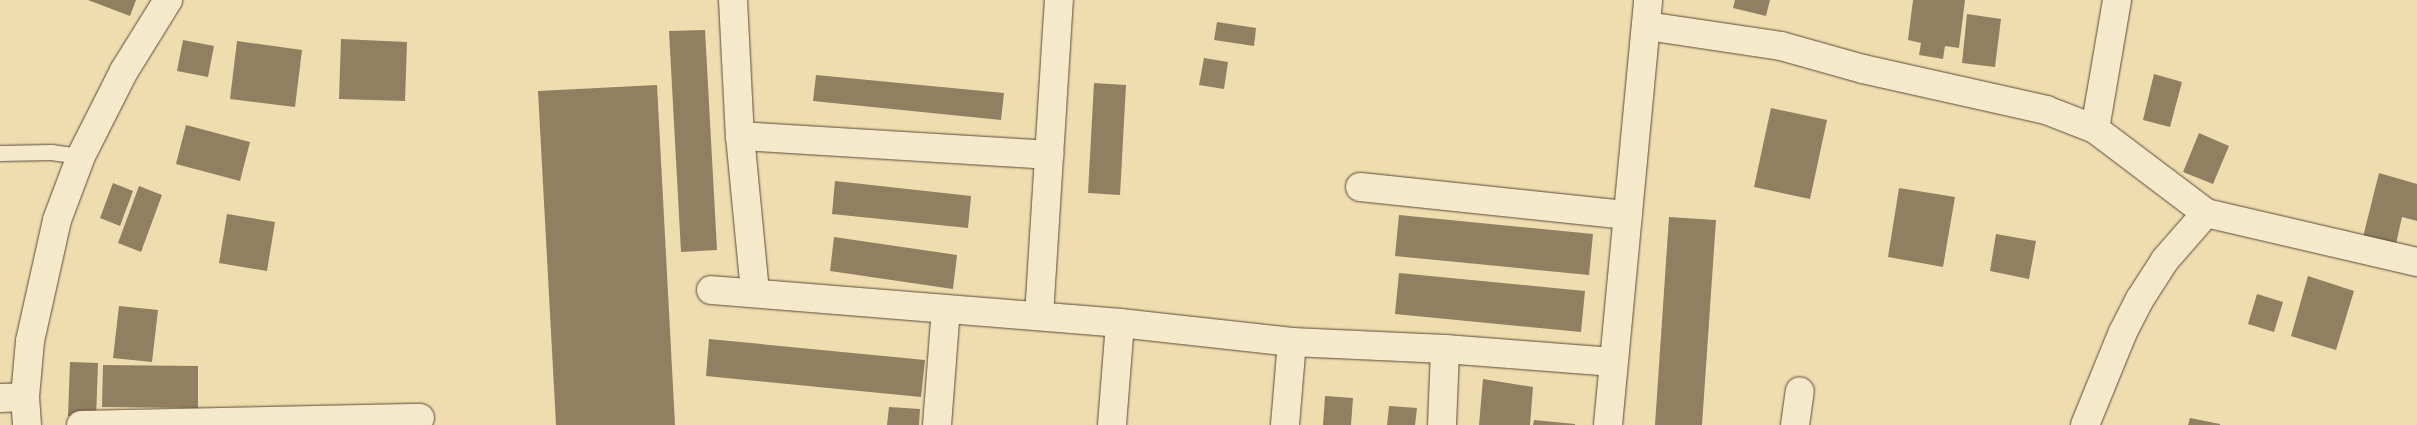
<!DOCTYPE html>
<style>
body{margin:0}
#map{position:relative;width:2417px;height:425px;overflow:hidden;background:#efddb0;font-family:"EB Garamond",serif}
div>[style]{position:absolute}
.building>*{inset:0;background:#907f61}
.roads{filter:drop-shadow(0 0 1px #5a4b35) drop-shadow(0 0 1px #5a4b35)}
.service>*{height:15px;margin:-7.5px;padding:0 7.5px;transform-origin:7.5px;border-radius:7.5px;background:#f5e9cc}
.minor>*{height:28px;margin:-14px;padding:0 14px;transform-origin:14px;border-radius:14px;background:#f5e9cc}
span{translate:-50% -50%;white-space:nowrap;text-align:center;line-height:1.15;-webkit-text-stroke:5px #f5e9cc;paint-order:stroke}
</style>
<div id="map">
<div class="building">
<i style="clip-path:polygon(88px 0,136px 0,130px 16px)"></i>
<i style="clip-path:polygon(1735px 0,1770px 0,1766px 16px,1733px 8px)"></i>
<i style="clip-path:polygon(1913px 0,1965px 0,1959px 48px,1945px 46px,1943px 59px,1919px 55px,1921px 43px,1908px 40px)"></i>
<i style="clip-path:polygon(1967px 14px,2001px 19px,1995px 67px,1962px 63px)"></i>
<i style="clip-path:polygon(1217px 22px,1256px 28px,1254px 46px,1214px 40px)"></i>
<i style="clip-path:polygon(705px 30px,717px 250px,681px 252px,669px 31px)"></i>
<i style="clip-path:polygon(341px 39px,407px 42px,405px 101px,339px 99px)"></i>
<i style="clip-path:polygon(183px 40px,214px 46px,208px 77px,177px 71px)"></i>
<i style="clip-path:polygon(237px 41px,302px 50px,295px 107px,230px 99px)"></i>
<i style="clip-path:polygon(1204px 58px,1228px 62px,1224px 89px,1199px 85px)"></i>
<i style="clip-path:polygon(2154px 74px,2182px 82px,2170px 127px,2143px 120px)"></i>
<i style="clip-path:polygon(816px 75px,1004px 93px,1001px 120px,813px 101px)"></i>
<i style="clip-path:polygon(1094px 83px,1126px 85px,1120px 195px,1088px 193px)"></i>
<i style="clip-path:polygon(657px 85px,675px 425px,556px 425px,538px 91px)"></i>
<i style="clip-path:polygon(1771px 108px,1827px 120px,1810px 199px,1754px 187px)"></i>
<i style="clip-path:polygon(186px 125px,250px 142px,240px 181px,176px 164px)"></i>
<i style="clip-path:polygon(2199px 133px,2229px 146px,2213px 184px,2183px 172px)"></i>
<i style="clip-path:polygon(2379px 173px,2417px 184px,2417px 221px,2402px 217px,2394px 253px,2361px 245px)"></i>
<i style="clip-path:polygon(835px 181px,971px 196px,968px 228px,832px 214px)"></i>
<i style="clip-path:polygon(113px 183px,133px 191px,120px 226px,100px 218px)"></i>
<i style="clip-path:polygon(139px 186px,162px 195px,141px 252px,118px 243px)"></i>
<i style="clip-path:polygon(1899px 188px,1955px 197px,1943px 267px,1888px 257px)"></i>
<i style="clip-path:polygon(227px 214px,275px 222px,267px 271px,219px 263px)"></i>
<i style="clip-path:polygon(1399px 215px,1593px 234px,1589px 275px,1395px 256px)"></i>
<i style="clip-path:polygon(1669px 217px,1716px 220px,1702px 425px,1655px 425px)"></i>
<i style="clip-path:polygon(1996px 234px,2036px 241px,2029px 279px,1990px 271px)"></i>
<i style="clip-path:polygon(834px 237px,957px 255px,953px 289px,830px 271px)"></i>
<i style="clip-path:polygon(1399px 273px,1585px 291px,1581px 332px,1395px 314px)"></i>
<i style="clip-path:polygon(2308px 276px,2354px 291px,2336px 350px,2291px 336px)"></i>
<i style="clip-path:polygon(2257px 294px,2283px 302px,2274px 332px,2248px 324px)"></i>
<i style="clip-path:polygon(119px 306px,158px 310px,152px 362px,113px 358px)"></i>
<i style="clip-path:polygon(709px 339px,925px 360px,921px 397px,706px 376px)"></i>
<i style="clip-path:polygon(70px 362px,98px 363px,96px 418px,68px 416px)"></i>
<i style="clip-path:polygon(103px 365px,198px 366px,198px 408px,102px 407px)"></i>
<i style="clip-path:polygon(1483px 379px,1533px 387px,1530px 425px,1479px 425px)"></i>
<i style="clip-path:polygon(1325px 396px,1353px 398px,1351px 425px,1323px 425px)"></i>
<i style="clip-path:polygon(1389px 406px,1417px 408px,1415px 425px,1387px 425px)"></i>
<i style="clip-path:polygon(889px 407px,920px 409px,919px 425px,887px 425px)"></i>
<i style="clip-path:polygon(2190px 418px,2220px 424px,2220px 425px,2188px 425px)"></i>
<i style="clip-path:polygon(1534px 420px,1575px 424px,1575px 425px,1533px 425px)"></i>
</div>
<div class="roads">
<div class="service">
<i style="left:0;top:153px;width:51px;rotate:-1.1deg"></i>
<i style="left:51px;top:152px;width:30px;rotate:8deg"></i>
</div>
<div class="minor">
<i style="left:733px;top:0;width:136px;rotate:87.1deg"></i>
<i style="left:740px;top:136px;width:158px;rotate:84.5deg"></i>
<i style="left:1647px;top:26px;width:135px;rotate:8.5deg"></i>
<i style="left:1781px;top:46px;width:85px;rotate:15.7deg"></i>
<i style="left:1863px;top:69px;width:188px;rotate:12.6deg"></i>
<i style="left:2046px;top:110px;width:53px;rotate:21.2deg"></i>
<i style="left:2095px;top:129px;width:139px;rotate:37.1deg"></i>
<i style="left:2206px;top:213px;width:217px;rotate:13.1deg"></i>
<i style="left:2095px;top:129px;width:131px;rotate:-80.3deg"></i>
<i style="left:740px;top:136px;width:310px;rotate:3.5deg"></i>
<i style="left:1360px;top:187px;width:269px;rotate:6deg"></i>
<i style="left:711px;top:290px;width:410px;rotate:4.6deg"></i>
<i style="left:1120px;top:323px;width:173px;rotate:6.3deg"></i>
<i style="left:1292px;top:342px;width:153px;rotate:2.6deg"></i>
<i style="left:1445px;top:349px;width:169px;rotate:4.4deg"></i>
<i style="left:1039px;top:316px;width:317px;rotate:-86.4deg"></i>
<i style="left:0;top:398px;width:25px;rotate:-2deg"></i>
<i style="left:27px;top:425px;width:28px;rotate:-94deg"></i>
<i style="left:25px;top:397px;width:56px;rotate:-84.9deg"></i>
<i style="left:30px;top:341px;width:124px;rotate:-77.4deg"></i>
<i style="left:57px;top:220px;width:68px;rotate:-69.4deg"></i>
<i style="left:81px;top:156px;width:95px;rotate:-63.2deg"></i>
<i style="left:124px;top:71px;width:84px;rotate:-58.2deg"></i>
<i style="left:81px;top:425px;width:339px;rotate:-1.2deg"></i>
<i style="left:937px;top:425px;width:116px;rotate:-85.6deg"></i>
<i style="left:1112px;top:425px;width:102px;rotate:-85.5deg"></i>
<i style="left:1285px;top:425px;width:83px;rotate:-85.2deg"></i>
<i style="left:1442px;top:425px;width:76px;rotate:-87.7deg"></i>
<i style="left:1608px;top:425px;width:427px;rotate:-84.6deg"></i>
<i style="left:1795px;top:425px;width:34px;rotate:-82deg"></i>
<i style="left:2085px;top:425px;width:100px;rotate:-67.8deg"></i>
<i style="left:2123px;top:332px;width:37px;rotate:-63deg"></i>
<i style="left:2140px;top:299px;width:46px;rotate:-57.3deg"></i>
<i style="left:2165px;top:260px;width:62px;rotate:-48.9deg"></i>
</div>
</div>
</div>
